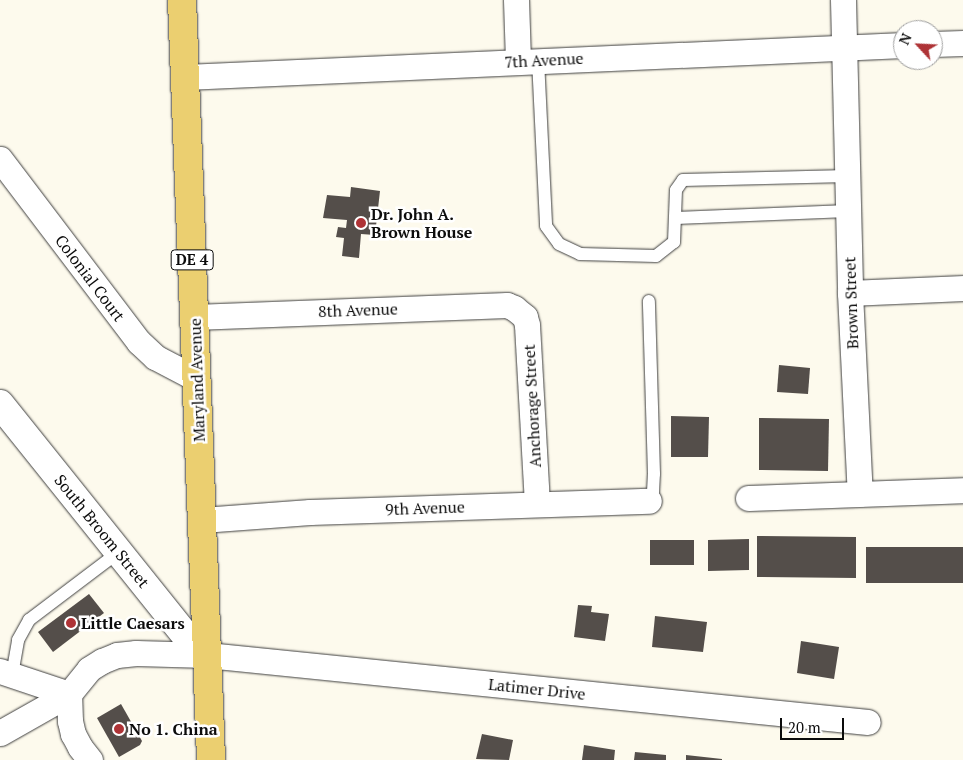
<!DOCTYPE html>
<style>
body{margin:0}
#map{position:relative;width:963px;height:760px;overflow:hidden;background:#fdfaed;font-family:"PT Serif",serif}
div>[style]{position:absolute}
.building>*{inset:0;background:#544e4a}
.roads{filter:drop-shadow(0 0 1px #3f3f3f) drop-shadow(0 0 1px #3f3f3f)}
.service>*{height:12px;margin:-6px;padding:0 6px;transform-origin:6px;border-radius:6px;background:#fff}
.minor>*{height:25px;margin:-12.5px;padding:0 12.5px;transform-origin:12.5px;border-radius:12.5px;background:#fff}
.tertiary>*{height:28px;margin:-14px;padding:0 14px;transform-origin:14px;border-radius:14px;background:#fff}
.primary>*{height:28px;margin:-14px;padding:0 14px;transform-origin:14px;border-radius:14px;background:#ebcf70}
.dots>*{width:14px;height:14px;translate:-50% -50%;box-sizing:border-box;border:2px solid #fff;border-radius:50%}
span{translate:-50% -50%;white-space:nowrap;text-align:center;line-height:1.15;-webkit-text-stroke:5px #fff;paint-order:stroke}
.shield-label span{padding:1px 4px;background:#fff;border:1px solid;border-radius:4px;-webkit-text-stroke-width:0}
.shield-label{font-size:15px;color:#0c0c0c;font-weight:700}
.street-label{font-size:16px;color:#0c0c0c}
.poi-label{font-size:16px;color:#0c0c0c;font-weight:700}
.left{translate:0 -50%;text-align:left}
.north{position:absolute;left:893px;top:20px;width:50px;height:50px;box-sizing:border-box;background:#fff;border:1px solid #9e9e9e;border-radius:50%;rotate:295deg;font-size:14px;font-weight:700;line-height:20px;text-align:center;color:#0c0c0c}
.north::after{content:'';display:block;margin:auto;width:18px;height:22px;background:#ae3336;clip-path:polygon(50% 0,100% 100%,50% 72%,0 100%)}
.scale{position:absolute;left:780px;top:718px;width:64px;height:22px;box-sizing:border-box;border:2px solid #0c0c0c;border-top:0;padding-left:6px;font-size:15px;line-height:18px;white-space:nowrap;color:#0c0c0c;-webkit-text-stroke:4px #fff;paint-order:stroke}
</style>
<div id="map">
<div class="building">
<i style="clip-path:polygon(351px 187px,380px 191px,375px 235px,361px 234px,359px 258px,342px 256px,344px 238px,336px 237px,338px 227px,346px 228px,347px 220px,323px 218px,327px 195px,350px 197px)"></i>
<i style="clip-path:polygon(779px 365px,810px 368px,808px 394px,777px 392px)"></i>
<i style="clip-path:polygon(671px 416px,709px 417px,708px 457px,671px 457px)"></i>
<i style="clip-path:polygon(759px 418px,829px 419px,828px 471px,759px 470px)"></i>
<i style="clip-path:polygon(757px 536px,856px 537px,856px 578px,757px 577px)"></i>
<i style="clip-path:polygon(749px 539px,749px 570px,708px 571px,708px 540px)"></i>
<i style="clip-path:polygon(650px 540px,694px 540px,694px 565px,650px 565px)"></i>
<i style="clip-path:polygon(866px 547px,963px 547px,963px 583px,866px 583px)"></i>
<i style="clip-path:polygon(89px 594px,104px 613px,53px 652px,38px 632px)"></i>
<i style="clip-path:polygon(578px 605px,592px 606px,591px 612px,609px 614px,605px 641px,574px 637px)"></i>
<i style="clip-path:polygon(655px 616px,707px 622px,703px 652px,652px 647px)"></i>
<i style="clip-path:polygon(801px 641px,839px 647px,834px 679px,797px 673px)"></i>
<i style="clip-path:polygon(121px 704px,142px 741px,140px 745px,119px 757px,97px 718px)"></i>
<i style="clip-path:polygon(482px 734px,513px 740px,509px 760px,476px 759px)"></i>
<i style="clip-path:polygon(584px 745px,615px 750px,614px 760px,582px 760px)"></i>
<i style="clip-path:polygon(635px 752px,666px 755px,666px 760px,634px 760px)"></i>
<i style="clip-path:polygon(686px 755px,722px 759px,722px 760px,686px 760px)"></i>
</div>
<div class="roads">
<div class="service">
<i style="left:538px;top:60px;width:166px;rotate:87.2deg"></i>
<i style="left:546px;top:226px;width:22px;rotate:54deg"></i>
<i style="left:559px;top:244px;width:23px;rotate:25deg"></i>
<i style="left:580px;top:254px;width:76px;rotate:1.5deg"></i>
<i style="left:656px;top:256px;width:23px;rotate:-38deg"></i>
<i style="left:674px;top:242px;width:52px;rotate:-87.8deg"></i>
<i style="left:676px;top:190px;width:12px;rotate:-55deg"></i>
<i style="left:683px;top:180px;width:165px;rotate:-1.4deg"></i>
<i style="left:676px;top:218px;width:172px;rotate:-2.3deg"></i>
<i style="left:649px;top:501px;width:10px;rotate:-66deg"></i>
<i style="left:653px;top:492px;width:18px;rotate:-87deg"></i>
<i style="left:654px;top:474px;width:173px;rotate:-91.7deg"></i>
<i style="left:12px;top:675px;width:36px;rotate:-80deg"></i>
<i style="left:18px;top:640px;width:23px;rotate:-61deg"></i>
<i style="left:29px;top:620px;width:113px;rotate:-37.1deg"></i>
</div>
<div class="minor">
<i style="left:516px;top:0;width:61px;rotate:88.1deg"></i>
<i style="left:843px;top:0;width:293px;rotate:88.6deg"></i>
<i style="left:850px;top:293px;width:201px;rotate:87.2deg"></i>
<i style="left:933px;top:44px;width:30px;rotate:-2deg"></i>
<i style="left:185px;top:77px;width:719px;rotate:-2.55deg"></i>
<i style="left:0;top:159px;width:230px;rotate:52.8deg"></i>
<i style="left:139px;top:342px;width:22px;rotate:43deg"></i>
<i style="left:155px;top:357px;width:47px;rotate:27.6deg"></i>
<i style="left:850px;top:293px;width:113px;rotate:-2.5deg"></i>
<i style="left:194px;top:317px;width:313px;rotate:-2.2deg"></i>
<i style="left:507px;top:305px;width:8px;rotate:23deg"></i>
<i style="left:514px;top:308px;width:14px;rotate:39deg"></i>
<i style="left:525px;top:317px;width:8px;rotate:76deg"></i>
<i style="left:527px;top:325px;width:178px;rotate:86.8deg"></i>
<i style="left:748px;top:498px;width:215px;rotate:-2.1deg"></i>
<i style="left:202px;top:520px;width:108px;rotate:-4.2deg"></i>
<i style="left:310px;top:512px;width:339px;rotate:-1.9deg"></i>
<i style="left:0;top:671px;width:73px;rotate:18.4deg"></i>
<i style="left:0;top:733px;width:79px;rotate:-29.5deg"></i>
<i style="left:90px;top:760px;width:16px;rotate:-128deg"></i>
<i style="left:80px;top:747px;width:15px;rotate:-118deg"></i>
<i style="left:73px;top:734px;width:13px;rotate:-103deg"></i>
<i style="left:70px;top:721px;width:27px;rotate:-92deg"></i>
<i style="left:69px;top:694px;width:32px;rotate:-51deg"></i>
<i style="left:89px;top:669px;width:15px;rotate:-32deg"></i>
<i style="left:102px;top:661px;width:16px;rotate:-22deg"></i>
<i style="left:117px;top:655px;width:19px;rotate:-6deg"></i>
<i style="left:136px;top:653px;width:71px;rotate:1.6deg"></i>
<i style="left:207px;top:655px;width:664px;rotate:5.79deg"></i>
</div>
<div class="tertiary">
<i style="left:0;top:404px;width:307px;rotate:51.3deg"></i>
<i style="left:192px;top:644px;width:19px;rotate:36deg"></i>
</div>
<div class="primary">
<i style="left:182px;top:0;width:761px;rotate:87.81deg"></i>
</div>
</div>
<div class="dots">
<i style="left:361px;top:223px;background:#ae3336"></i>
<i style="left:71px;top:623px;background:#ae3336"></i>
<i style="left:119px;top:729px;background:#ae3336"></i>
</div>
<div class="shield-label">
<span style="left:192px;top:260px">DE 4</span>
</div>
<div class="street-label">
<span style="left:544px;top:60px;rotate:-3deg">7th Avenue</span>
<span style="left:90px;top:278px;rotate:53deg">Colonial Court</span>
<span style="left:851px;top:303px;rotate:-92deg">Brown Street</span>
<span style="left:358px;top:310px;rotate:-2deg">8th Avenue</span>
<span style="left:197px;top:380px;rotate:-92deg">Maryland Avenue</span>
<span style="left:532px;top:406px;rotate:-93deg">Anchorage Street</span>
<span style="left:425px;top:508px;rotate:-2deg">9th Avenue</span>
<span style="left:102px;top:531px;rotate:51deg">South Broom Street</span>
<span style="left:537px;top:689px;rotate:6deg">Latimer Drive</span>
</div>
<div class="poi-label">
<span class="left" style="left:371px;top:223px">Dr. John A.<br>Brown House</span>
<span class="left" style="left:81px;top:623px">Little Caesars</span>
<span class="left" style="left:129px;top:729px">No 1. China</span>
</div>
<div class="north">N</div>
<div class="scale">20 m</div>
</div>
